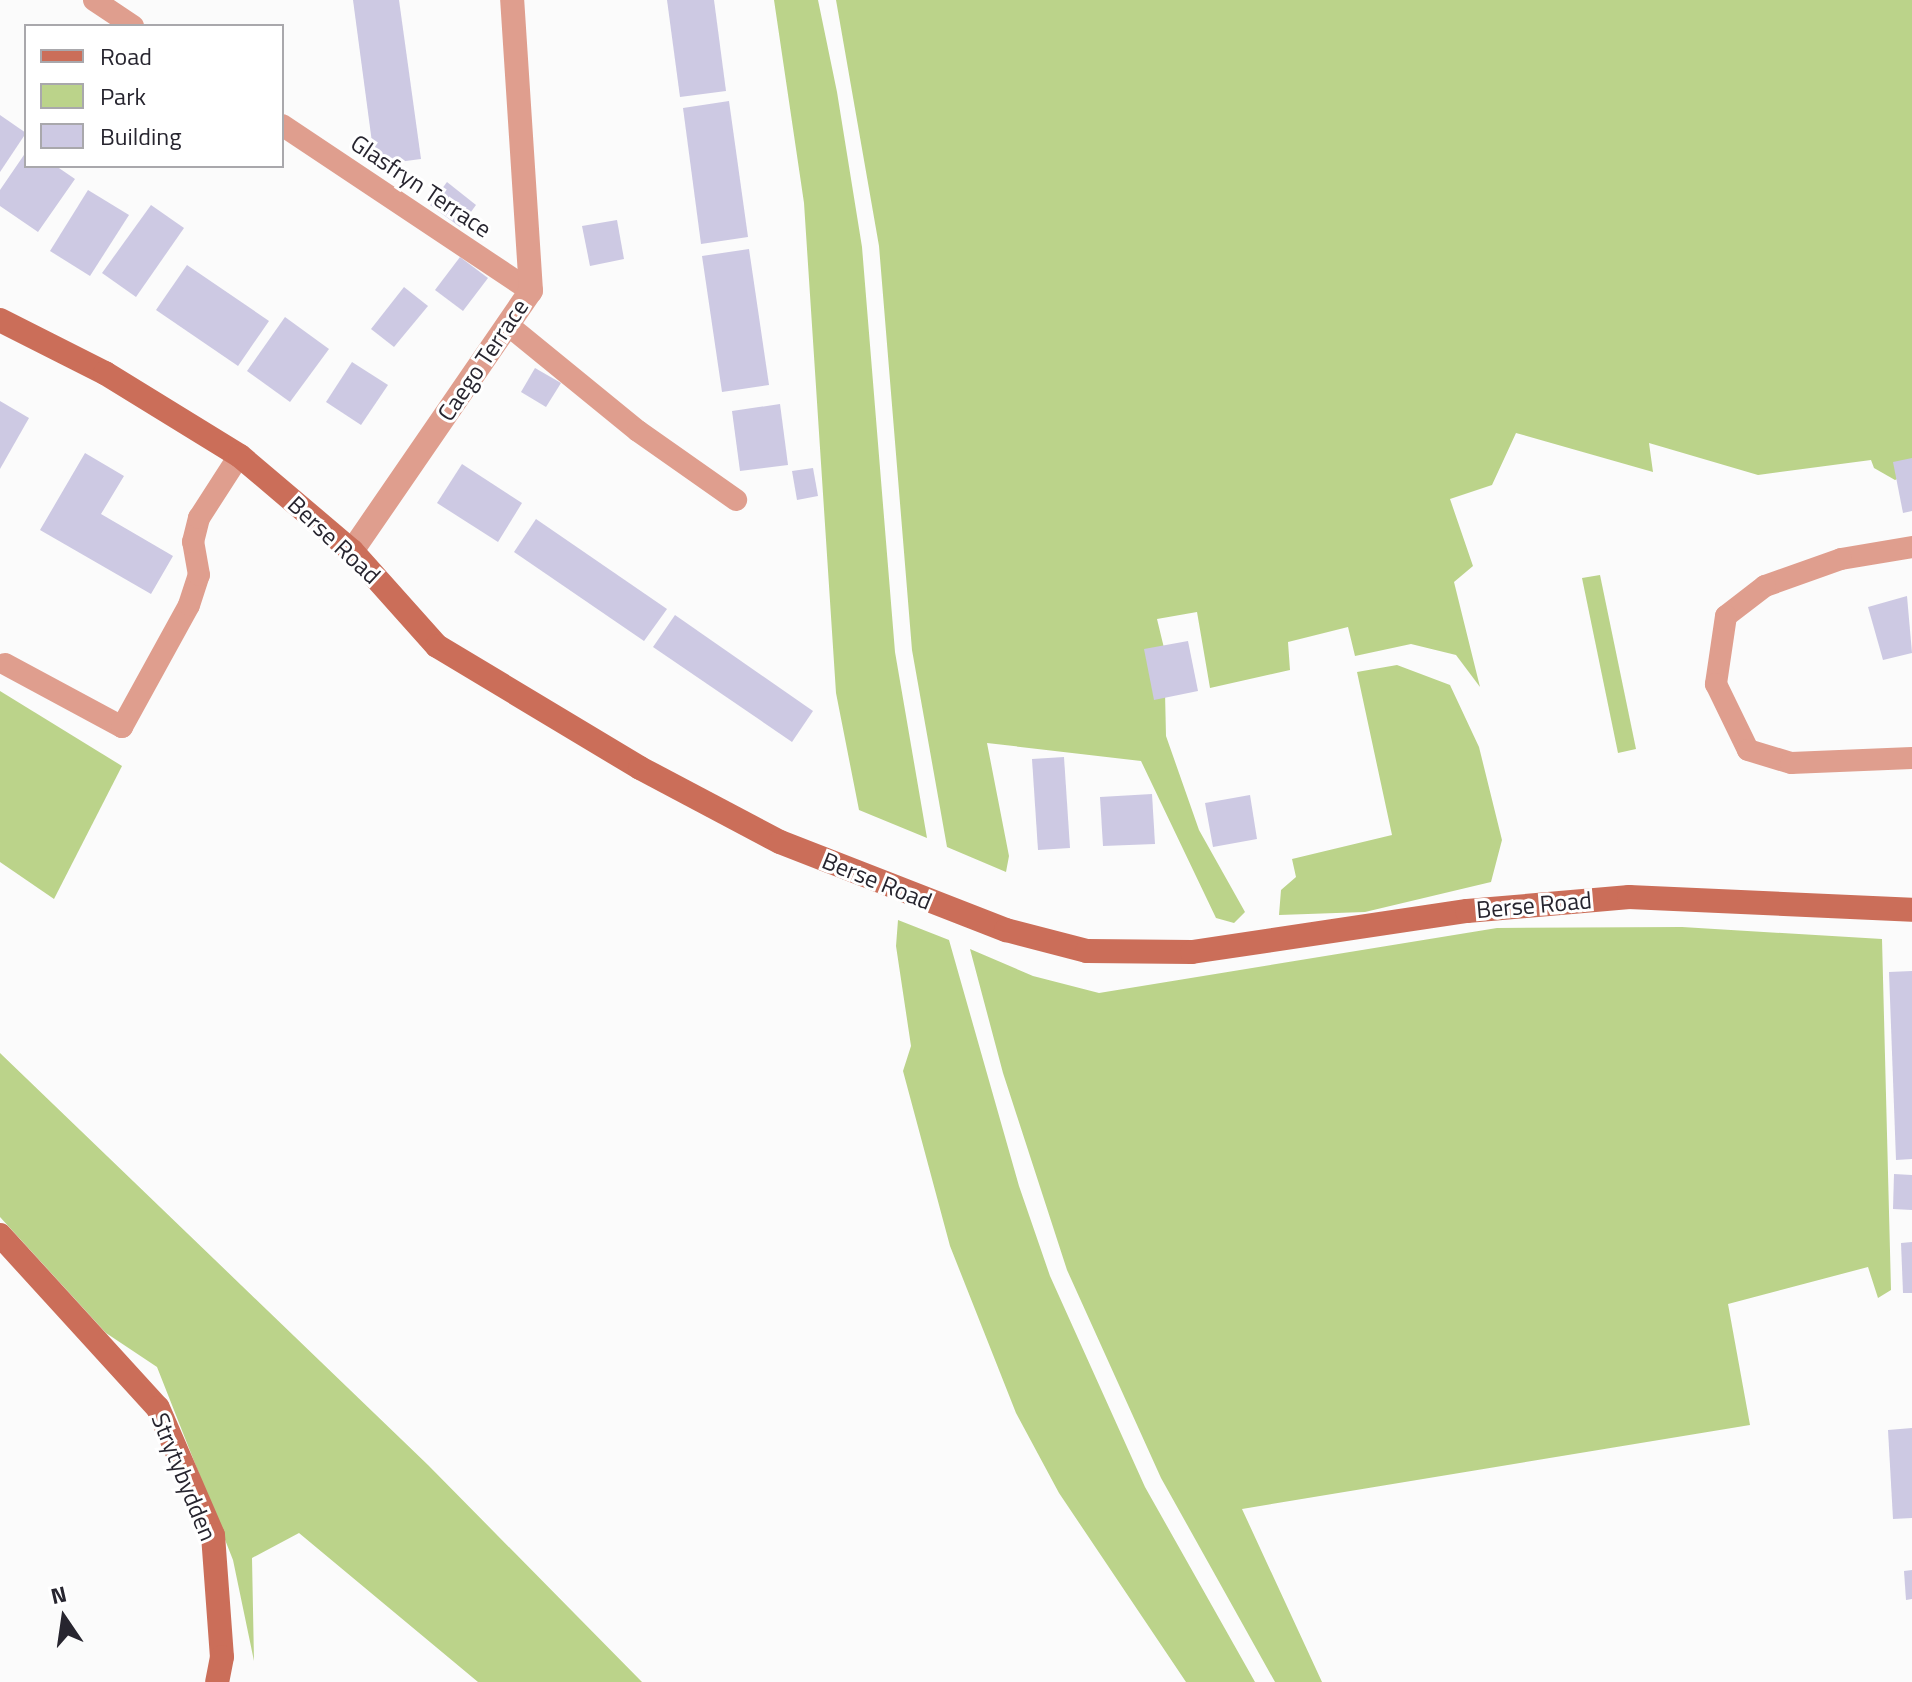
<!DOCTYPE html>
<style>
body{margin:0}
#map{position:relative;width:1912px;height:1682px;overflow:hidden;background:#fbfbfb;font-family:"Titillium Web",sans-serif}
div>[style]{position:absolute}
.green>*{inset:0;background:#bbd38a}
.building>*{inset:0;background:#cdc9e3}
.lane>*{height:22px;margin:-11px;padding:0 11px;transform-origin:11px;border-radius:11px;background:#df9e8e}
.street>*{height:24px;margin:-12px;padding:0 12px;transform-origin:12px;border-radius:12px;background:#df9e8e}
.secondary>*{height:24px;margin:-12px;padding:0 12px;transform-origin:12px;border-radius:12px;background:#cb6e59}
span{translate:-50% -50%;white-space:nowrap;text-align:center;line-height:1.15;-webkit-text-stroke:6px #fff;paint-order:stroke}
.street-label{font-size:24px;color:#27252f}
.legend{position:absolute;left:24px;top:24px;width:260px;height:144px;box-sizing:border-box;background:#fff;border:2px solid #a9a8ac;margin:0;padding:10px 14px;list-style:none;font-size:24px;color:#27252f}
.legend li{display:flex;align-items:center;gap:16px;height:40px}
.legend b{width:40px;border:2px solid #a9a8ac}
.north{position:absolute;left:24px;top:1578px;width:80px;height:80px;-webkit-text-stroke:6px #fff;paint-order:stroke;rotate:347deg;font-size:22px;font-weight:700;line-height:32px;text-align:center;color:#27252f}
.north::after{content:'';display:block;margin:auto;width:28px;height:36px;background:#27252f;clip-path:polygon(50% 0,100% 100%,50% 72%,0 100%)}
</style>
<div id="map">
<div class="green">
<i style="clip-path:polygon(774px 0,818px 0,837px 92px,862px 247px,895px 652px,927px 838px,859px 810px,836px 693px,804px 203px)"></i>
<i style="clip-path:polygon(836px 0,1912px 0,1912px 472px,1895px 480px,1874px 468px,1871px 460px,1758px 475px,1649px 443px,1653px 472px,1516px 433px,1492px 485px,1450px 499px,1473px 566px,1454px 582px,1480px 687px,1456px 655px,1411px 644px,1355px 656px,1348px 627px,1288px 642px,1290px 670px,1210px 688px,1197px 612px,1157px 619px,1164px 648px,1166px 736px,1199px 830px,1245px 912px,1234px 923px,1216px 918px,1141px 761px,987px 743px,1009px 856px,1006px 872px,947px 847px,912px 650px,879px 246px)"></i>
<i style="clip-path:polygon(1600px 575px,1636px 749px,1618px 753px,1582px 578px)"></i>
<i style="clip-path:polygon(1397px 665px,1450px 685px,1479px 747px,1502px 840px,1491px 882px,1365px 912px,1279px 915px,1281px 890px,1296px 877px,1292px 859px,1392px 835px,1357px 672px)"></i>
<i style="clip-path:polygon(0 691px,122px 766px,54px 899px,0 862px)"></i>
<i style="clip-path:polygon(898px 920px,949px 940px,1019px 1186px,1050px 1276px,1145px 1487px,1255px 1682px,1186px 1682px,1059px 1493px,1016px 1413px,950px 1246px,903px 1071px,911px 1046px,896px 946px)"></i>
<i style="clip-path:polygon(1682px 927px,1882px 939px,1891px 1290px,1878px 1298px,1868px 1267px,1728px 1304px,1750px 1425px,1242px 1509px,1322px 1682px,1275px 1682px,1161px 1478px,1067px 1270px,1003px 1073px,970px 949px,1033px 976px,1099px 993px,1497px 928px)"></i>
<i style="clip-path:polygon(0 1053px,428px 1465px,642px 1682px,478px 1682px,299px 1533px,252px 1558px,254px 1661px,233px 1560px,157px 1367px,106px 1333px,0 1217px)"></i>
</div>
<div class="building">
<i style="clip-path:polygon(353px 0,399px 0,421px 159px,375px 165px)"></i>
<i style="clip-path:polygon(667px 0,714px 0,726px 91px,680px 97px)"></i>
<i style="clip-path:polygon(729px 101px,748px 237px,701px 244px,683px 108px)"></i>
<i style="clip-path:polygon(0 115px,26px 133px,0 172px)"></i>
<i style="clip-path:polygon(26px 152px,26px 166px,56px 166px,75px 179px,38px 232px,0 206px,0 190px)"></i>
<i style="clip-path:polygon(447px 182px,476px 205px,460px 227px,430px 205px)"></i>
<i style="clip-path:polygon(88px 190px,129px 215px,90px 276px,50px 251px)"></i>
<i style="clip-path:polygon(151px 205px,184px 228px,136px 297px,102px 273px)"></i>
<i style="clip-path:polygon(617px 220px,624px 259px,590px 266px,582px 226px)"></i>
<i style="clip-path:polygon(749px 249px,769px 385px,722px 392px,702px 256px)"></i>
<i style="clip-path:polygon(460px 257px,488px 278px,463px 311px,435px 290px)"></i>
<i style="clip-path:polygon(187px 265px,269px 321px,238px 366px,156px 310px)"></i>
<i style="clip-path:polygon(404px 287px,428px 306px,394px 347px,371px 329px)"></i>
<i style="clip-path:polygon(285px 317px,329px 349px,290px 402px,247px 371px)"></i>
<i style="clip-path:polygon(352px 362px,388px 385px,361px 425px,326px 402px)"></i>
<i style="clip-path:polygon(535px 368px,561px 383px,546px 407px,521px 392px)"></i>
<i style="clip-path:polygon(0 401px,29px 418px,0 469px)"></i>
<i style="clip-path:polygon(780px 404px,788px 465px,740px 471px,732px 411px)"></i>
<i style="clip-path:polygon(85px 453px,124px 476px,101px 514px,173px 556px,151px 594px,40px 530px)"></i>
<i style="clip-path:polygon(1912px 458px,1912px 511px,1903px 513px,1893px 462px)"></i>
<i style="clip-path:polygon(462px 464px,522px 503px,498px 542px,437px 503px)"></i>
<i style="clip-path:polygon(813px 468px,818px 496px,797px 500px,792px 471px)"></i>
<i style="clip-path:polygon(536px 519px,667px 609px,644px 641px,514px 552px)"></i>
<i style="clip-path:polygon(1907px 596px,1912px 653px,1883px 660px,1868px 607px)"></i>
<i style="clip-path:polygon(675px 615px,813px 711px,792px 742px,653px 647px)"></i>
<i style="clip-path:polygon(1188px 641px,1198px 691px,1154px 700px,1144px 649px)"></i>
<i style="clip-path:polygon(1064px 757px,1070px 848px,1038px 850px,1032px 759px)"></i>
<i style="clip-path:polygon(1152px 794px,1155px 844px,1103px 846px,1100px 797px)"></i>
<i style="clip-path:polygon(1250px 795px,1257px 839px,1213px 847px,1205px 803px)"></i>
<i style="clip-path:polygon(1912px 971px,1912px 1159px,1896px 1160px,1889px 972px)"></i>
<i style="clip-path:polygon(1894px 1174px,1912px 1175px,1912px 1210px,1893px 1209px)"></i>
<i style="clip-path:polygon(1912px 1242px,1912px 1293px,1903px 1293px,1901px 1243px)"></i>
<i style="clip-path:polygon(1912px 1428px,1912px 1518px,1893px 1519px,1888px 1430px)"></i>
<i style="clip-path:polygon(1912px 1570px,1912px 1599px,1906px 1600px,1904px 1571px)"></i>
</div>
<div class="lane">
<i style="left:94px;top:0;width:47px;rotate:33.7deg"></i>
<i style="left:282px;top:125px;width:299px;rotate:33.7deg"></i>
<i style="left:508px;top:325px;width:168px;rotate:39.2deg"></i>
<i style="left:638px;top:431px;width:120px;rotate:35.1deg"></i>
<i style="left:1912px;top:547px;width:72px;rotate:170.4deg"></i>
<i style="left:1841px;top:559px;width:81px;rotate:160.4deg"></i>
<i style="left:1765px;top:586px;width:49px;rotate:142.4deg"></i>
<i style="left:1726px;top:616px;width:69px;rotate:98.4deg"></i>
<i style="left:1716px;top:684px;width:73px;rotate:64.1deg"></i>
<i style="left:1748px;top:750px;width:45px;rotate:16.8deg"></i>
<i style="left:1791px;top:763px;width:121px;rotate:-2.4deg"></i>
<i style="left:5px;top:664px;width:133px;rotate:28.3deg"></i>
<i style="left:122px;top:727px;width:139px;rotate:-61.2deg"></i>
<i style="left:189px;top:605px;width:32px;rotate:-72deg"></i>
<i style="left:199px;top:575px;width:34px;rotate:-100deg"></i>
<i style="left:193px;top:542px;width:25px;rotate:-76deg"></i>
<i style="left:199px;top:518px;width:74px;rotate:-57.2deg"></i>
</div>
<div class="street">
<i style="left:352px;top:551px;width:316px;rotate:-55.5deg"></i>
<i style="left:531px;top:291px;width:292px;rotate:-93.7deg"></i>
</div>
<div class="secondary">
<i style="left:0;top:320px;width:118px;rotate:26.8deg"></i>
<i style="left:105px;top:373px;width:158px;rotate:31.6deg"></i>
<i style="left:240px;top:456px;width:147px;rotate:40.3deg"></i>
<i style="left:352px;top:551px;width:127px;rotate:48.2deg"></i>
<i style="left:437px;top:646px;width:237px;rotate:31deg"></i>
<i style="left:640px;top:768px;width:158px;rotate:27.9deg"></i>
<i style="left:780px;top:842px;width:243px;rotate:21.3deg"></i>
<i style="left:1006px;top:930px;width:84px;rotate:14.5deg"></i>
<i style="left:1087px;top:951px;width:105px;rotate:0.5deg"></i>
<i style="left:1192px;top:952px;width:278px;rotate:-8.5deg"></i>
<i style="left:1467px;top:911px;width:163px;rotate:-4.9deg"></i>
<i style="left:1629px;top:897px;width:283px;rotate:2.6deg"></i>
<i style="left:0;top:1235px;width:234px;rotate:47.6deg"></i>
<i style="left:158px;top:1408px;width:138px;rotate:66.6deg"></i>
<i style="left:213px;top:1535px;width:122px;rotate:85.8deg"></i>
<i style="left:222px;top:1657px;width:25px;rotate:101deg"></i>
</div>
<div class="street-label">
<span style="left:421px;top:186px;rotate:34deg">Glasfryn Terrace</span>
<span style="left:483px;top:360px;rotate:-56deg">Caego Terrace</span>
<span style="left:334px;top:540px;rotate:43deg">Berse Road</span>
<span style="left:877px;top:881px;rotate:22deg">Berse Road</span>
<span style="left:1534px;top:905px;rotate:-5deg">Berse Road</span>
<span style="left:184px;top:1477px;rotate:68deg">Strytybydden</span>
</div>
<ul class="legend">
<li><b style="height:10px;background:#cb6e59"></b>Road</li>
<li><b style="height:22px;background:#bbd38a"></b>Park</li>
<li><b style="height:22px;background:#cdc9e3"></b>Building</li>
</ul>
<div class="north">N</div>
</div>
